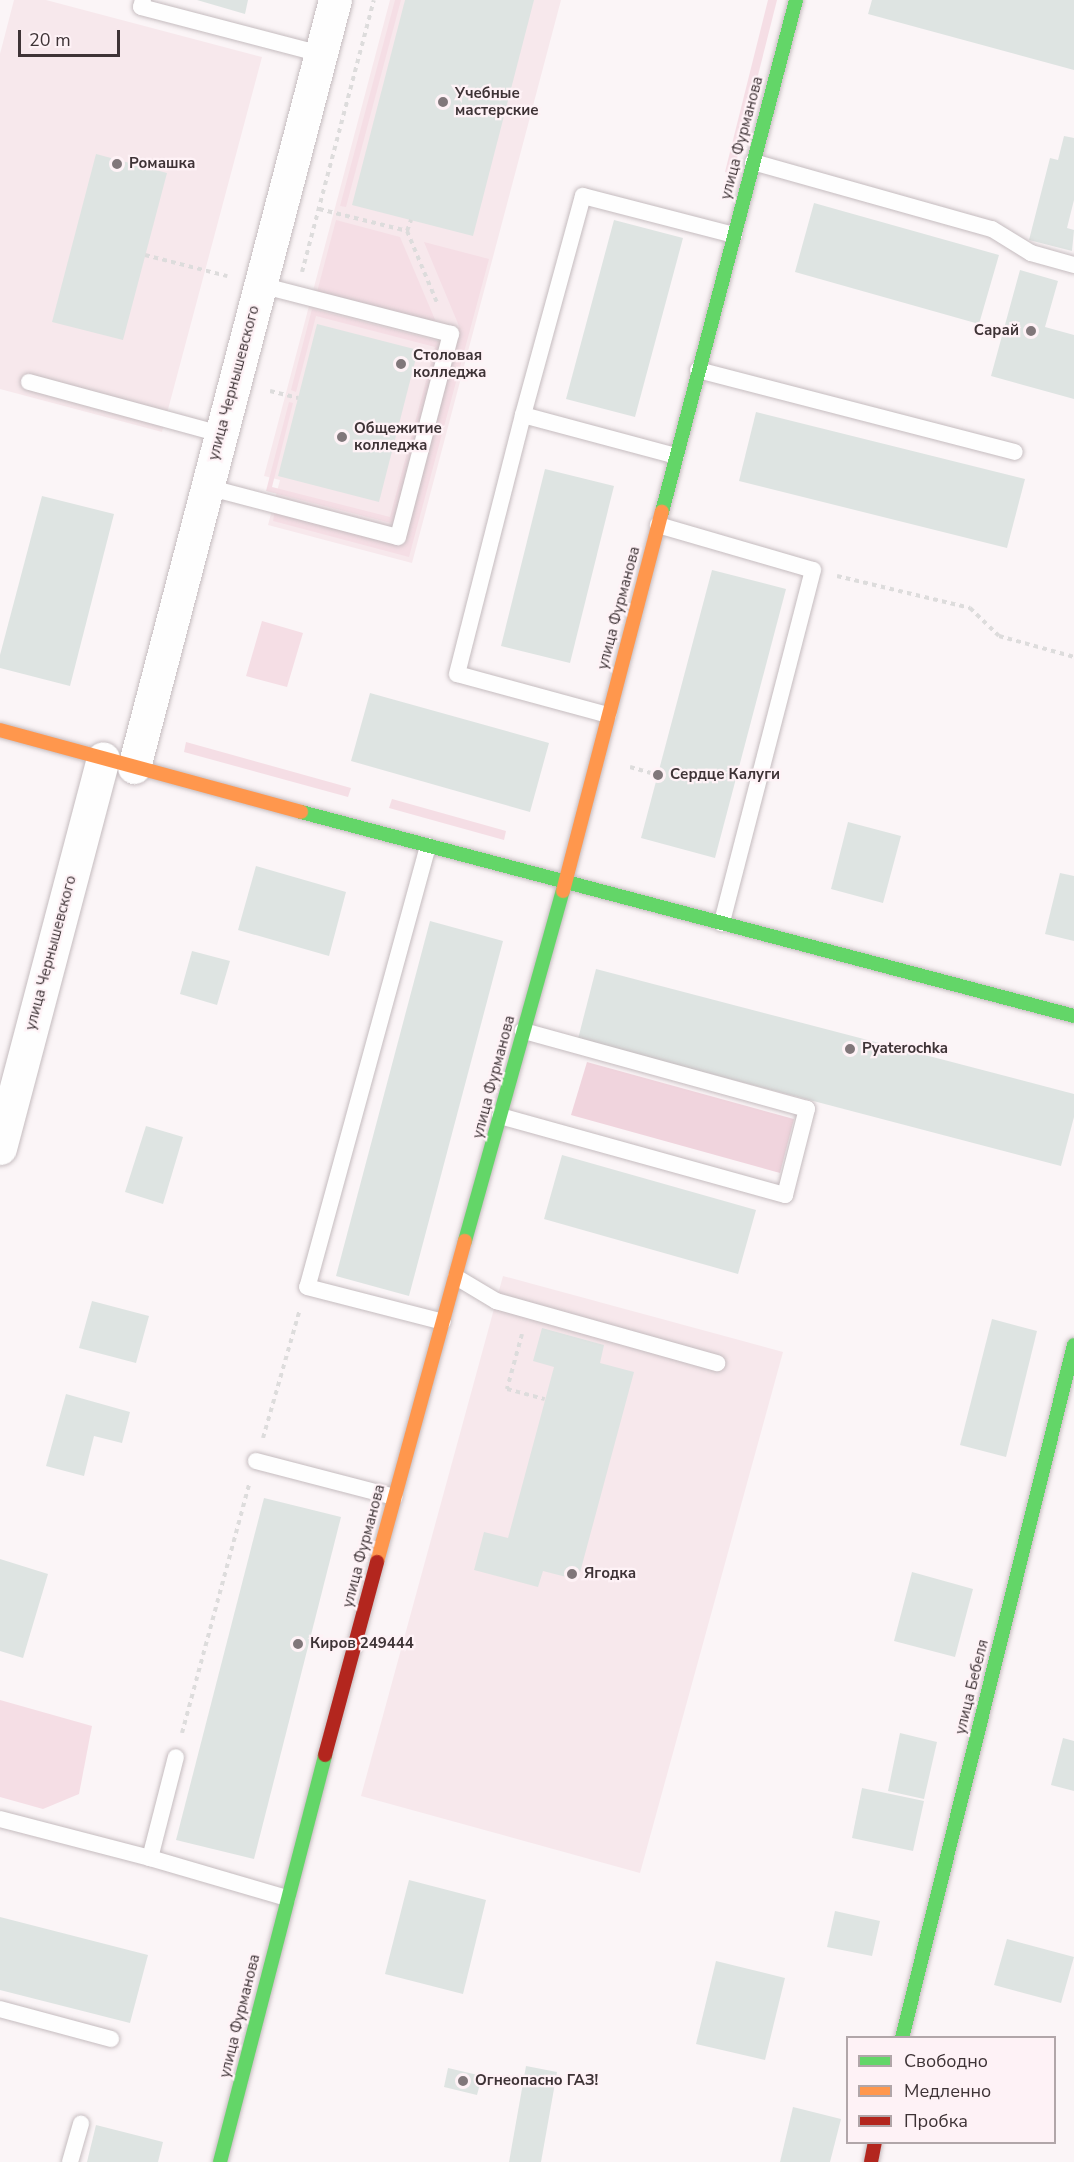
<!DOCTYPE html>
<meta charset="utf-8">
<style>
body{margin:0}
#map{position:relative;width:1074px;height:2162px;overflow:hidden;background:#fbf5f7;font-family:"Nunito Sans",sans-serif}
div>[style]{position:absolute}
.built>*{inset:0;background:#f7e8ec}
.green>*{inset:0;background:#f5dee5}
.forest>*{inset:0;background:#f0d4dd}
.building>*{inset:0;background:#dee4e2}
.path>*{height:4px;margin-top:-2px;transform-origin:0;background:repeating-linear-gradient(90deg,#dddcdc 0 4.5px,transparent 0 9px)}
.roads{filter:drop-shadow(0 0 2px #c5bcbf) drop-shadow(0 0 2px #c5bcbf)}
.lane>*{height:16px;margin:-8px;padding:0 8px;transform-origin:8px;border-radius:8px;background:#fefefe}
.street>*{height:33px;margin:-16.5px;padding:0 16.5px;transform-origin:16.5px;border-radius:16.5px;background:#fefefe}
.fast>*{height:14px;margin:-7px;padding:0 7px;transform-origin:7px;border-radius:7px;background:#63d668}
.slow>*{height:14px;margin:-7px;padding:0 7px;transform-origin:7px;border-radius:7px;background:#ff974d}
.jam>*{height:14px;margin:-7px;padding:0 7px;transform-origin:7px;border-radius:7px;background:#b3261e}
.dots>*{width:16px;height:16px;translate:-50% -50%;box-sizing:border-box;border:3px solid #fef2f6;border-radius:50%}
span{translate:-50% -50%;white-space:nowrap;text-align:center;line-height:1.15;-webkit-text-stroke:4.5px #fef2f6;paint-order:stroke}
.poi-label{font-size:15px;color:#3e3336;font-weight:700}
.left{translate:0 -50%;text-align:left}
.right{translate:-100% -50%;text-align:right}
.street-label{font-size:15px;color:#3e3336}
.legend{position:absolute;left:846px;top:2036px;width:210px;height:108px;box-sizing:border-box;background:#fef2f6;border:2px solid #b1a6a9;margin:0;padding:8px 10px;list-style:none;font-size:18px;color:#3e3336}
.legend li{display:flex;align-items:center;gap:12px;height:30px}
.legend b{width:30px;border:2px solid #b1a6a9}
.scale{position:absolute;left:18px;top:30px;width:102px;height:27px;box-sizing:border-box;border:3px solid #3e3336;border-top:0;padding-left:8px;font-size:18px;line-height:21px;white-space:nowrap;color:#3e3336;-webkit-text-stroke:4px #fef2f6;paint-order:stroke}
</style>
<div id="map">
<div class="built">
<i style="clip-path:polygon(14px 0,46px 0,262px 57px,162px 432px,0 389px,0 54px)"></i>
<i style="clip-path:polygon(390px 0,561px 0,412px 563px,268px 525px,280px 480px,264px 476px)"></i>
<i style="clip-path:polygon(503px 1276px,783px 1352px,640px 1873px,361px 1796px)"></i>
</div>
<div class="green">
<i style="clip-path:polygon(395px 0,401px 0,346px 207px,340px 206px)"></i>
<i style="clip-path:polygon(768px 0,777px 0,733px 174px,725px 172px)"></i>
<i style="clip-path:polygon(336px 220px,400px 237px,436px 322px,317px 292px)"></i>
<i style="clip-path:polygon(424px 242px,489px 259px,409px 557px,273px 521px,275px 511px,401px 544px,459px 326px)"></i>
<i style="clip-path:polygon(312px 309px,442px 342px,395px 524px,266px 491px,289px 402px,293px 403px,272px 487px,390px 517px,435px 347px,316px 316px,296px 392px,291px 390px)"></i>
<i style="clip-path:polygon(262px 621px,303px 633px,287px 687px,246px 676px)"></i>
<i style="clip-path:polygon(186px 742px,351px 788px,348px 797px,184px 752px)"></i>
<i style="clip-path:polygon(392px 799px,506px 831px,504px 840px,389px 808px)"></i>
<i style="clip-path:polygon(0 1700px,92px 1726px,79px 1794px,43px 1809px,0 1797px)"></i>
</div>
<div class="forest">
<i style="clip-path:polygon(587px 1062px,794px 1119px,780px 1173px,571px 1115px)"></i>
</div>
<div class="building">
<i style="clip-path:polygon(197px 0,248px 0,245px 14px)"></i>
<i style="clip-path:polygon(405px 0,534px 0,473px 236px,352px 205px)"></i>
<i style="clip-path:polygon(872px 0,1074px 0,1074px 70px,868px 14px)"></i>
<i style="clip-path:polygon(1064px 136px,1074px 138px,1074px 200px,1067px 228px,1074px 230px,1072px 251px,1029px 240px,1050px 158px,1058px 160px)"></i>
<i style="clip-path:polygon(96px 154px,167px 173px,123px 340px,52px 322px)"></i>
<i style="clip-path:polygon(814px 203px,999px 255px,979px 324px,795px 272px)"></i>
<i style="clip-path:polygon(614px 220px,683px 238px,635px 417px,566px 399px)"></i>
<i style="clip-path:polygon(1020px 270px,1058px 281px,1045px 327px,1074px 335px,1074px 399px,991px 376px)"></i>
<i style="clip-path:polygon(317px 324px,418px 350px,379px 502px,278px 476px)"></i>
<i style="clip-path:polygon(756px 412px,1025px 479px,1007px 548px,739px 481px)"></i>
<i style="clip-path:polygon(545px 469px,614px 486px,570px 663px,501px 646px)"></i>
<i style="clip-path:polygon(42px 496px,114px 514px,70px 686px,0 668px,0 655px)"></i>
<i style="clip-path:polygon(712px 570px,786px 589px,715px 858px,641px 838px)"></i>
<i style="clip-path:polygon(370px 693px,549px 743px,530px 812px,351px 761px)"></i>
<i style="clip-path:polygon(848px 822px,901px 836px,883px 903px,831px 889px)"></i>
<i style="clip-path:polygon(256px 866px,346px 892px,329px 956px,238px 930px)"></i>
<i style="clip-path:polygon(1060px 873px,1074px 876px,1074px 941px,1045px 934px)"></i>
<i style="clip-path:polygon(430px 921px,503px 941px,409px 1296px,336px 1276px)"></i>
<i style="clip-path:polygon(192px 951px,230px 961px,217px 1005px,180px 994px)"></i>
<i style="clip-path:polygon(596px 969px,1074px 1094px,1074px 1117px,1061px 1166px,578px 1039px)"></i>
<i style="clip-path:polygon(146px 1126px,183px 1137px,163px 1204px,125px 1192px)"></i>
<i style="clip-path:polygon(562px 1155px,756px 1210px,738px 1274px,544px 1219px)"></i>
<i style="clip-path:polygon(92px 1301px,149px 1316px,136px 1363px,79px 1348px)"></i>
<i style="clip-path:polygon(992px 1319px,1037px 1331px,1006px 1457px,960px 1445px)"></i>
<i style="clip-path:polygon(542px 1328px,604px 1345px,600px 1363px,634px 1372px,578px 1580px,543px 1571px,538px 1587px,474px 1570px,484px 1532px,508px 1538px,554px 1367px,533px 1361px)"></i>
<i style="clip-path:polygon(66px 1394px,130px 1412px,122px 1443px,94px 1436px,84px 1476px,46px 1466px)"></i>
<i style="clip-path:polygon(264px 1498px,341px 1517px,254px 1859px,176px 1840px)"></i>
<i style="clip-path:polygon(0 1559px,48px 1574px,23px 1658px,0 1651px)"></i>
<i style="clip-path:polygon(912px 1572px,973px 1589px,955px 1657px,894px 1641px)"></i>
<i style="clip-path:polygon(900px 1733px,937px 1742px,924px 1799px,888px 1791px)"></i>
<i style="clip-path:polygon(1063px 1738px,1074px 1741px,1074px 1791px,1051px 1785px)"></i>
<i style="clip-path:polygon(862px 1788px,924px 1801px,913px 1851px,852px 1838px)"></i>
<i style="clip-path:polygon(409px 1880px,486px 1900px,463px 1994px,385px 1974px)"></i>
<i style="clip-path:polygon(835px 1911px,880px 1921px,872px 1956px,827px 1947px)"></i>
<i style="clip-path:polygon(0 1917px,148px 1955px,130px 2023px,0 1990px)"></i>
<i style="clip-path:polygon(1007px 1939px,1074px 1957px,1061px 2003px,994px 1985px)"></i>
<i style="clip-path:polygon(716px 1961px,785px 1978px,765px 2060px,696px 2044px)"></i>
<i style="clip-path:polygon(526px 2066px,557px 2072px,541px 2162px,509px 2162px)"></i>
<i style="clip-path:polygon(448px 2068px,482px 2076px,477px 2095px,444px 2087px)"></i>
<i style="clip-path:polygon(793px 2107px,841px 2119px,830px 2162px,780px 2162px)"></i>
<i style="clip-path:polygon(96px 2125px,163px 2142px,158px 2162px,87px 2162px)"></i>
</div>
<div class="path">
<i style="left:319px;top:209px;width:91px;rotate:14deg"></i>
<i style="left:407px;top:231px;width:12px;rotate:-70deg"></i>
<i style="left:407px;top:231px;width:80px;rotate:67.3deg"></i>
<i style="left:145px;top:255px;width:85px;rotate:14.4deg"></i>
<i style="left:302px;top:272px;width:281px;rotate:-75.2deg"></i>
<i style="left:270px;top:391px;width:29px;rotate:14deg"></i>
<i style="left:837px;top:576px;width:137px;rotate:13.5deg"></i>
<i style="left:970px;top:608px;width:40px;rotate:44deg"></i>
<i style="left:999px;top:636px;width:78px;rotate:15.6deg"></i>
<i style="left:630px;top:767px;width:29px;rotate:16deg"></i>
<i style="left:522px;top:1334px;width:57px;rotate:105.3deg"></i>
<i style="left:507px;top:1389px;width:39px;rotate:15deg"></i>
<i style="left:263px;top:1438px;width:134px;rotate:-74deg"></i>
<i style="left:182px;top:1733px;width:257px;rotate:-74.9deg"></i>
</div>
<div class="roads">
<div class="lane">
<i style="left:143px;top:0;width:7px;rotate:106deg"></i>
<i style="left:141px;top:7px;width:186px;rotate:14.6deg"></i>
<i style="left:753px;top:162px;width:248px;rotate:15.7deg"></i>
<i style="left:992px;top:229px;width:46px;rotate:31.6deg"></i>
<i style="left:1031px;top:253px;width:45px;rotate:15.6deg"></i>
<i style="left:698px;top:370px;width:327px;rotate:14.5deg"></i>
<i style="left:29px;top:382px;width:199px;rotate:15.2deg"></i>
<i style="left:523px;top:415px;width:158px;rotate:15deg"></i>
<i style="left:207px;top:487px;width:197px;rotate:14.7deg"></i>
<i style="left:398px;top:537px;width:210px;rotate:-75.4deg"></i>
<i style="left:451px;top:334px;width:197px;rotate:-165.6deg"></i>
<i style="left:658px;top:525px;width:161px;rotate:16.2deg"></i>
<i style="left:813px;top:570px;width:365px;rotate:104.5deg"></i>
<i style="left:608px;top:715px;width:156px;rotate:-164.8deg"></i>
<i style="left:457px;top:674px;width:267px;rotate:-75.7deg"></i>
<i style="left:523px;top:415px;width:227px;rotate:-74.7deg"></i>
<i style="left:583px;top:196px;width:156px;rotate:14.5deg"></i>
<i style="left:428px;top:846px;width:457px;rotate:105.3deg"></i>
<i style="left:307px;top:1287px;width:140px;rotate:14.4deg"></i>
<i style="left:500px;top:1116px;width:296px;rotate:15.5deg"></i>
<i style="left:785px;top:1195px;width:89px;rotate:-75.7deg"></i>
<i style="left:807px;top:1109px;width:295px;rotate:-164.6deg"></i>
<i style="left:456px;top:1277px;width:47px;rotate:31deg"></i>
<i style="left:496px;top:1301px;width:230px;rotate:15.7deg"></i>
<i style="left:256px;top:1461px;width:143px;rotate:14.6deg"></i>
<i style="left:0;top:1819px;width:155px;rotate:14.6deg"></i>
<i style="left:150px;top:1858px;width:143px;rotate:16.3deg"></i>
<i style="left:150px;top:1858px;width:104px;rotate:-75.6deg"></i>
<i style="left:0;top:2009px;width:115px;rotate:15.1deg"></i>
<i style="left:70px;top:2162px;width:40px;rotate:-74deg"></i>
</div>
<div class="street">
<i style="left:134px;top:767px;width:793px;rotate:-75.32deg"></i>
<i style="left:0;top:1148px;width:403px;rotate:-75.2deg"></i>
</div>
<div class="fast">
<i style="left:662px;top:512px;width:529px;rotate:-75.33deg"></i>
<i style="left:301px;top:812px;width:799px;rotate:14.78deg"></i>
<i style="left:465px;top:1241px;width:363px;rotate:-74.4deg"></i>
<i style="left:902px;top:2038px;width:714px;rotate:-76.06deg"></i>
<i style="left:220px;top:2162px;width:420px;rotate:-75.5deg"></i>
</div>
<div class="slow">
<i style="left:0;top:730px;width:312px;rotate:15.2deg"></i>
<i style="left:563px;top:891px;width:392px;rotate:-75.4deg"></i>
<i style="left:377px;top:1562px;width:333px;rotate:-74.7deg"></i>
</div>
<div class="jam">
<i style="left:325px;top:1755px;width:200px;rotate:-74.9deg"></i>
<i style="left:871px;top:2162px;width:20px;rotate:-79deg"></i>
</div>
</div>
<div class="dots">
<i style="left:443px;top:102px;background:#80777a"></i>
<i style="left:117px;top:164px;background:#80777a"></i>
<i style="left:1031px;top:331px;background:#80777a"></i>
<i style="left:401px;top:364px;background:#80777a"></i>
<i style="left:342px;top:437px;background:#80777a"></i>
<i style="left:658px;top:775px;background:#80777a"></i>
<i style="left:850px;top:1049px;background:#80777a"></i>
<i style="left:572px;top:1574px;background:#80777a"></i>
<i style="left:298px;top:1644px;background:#80777a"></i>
<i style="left:463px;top:2081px;background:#80777a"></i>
</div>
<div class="poi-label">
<span class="left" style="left:455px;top:102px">Учебные<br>мастерские</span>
<span class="left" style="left:129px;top:164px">Ромашка</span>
<span class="right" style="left:1019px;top:331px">Сарай</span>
<span class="left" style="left:413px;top:364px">Столовая<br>колледжа</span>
<span class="left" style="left:354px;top:437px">Общежитие<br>колледжа</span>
<span class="left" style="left:670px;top:775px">Сердце Калуги</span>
<span class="left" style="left:862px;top:1049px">Pyaterochka</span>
<span class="left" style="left:584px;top:1574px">Ягодка</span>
<span class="left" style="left:310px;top:1644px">Киров 249444</span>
<span class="left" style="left:475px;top:2081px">Огнеопасно ГАЗ!</span>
</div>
<div class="street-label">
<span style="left:742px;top:138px;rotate:-75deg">улица Фурманова</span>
<span style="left:234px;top:383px;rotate:-75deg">улица Чернышевского</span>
<span style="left:619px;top:608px;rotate:-75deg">улица Фурманова</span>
<span style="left:51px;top:953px;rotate:-75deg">улица Чернышевского</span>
<span style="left:494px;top:1077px;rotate:-75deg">улица Фурманова</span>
<span style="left:364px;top:1546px;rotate:-75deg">улица Фурманова</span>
<span style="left:972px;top:1687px;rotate:-76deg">улица Бебеля</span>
<span style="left:240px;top:2016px;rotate:-76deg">улица Фурманова</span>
</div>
<ul class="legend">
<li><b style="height:8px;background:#63d668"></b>Свободно</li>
<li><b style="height:8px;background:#ff974d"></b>Медленно</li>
<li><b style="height:8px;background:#b3261e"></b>Пробка</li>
</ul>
<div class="scale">20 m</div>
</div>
